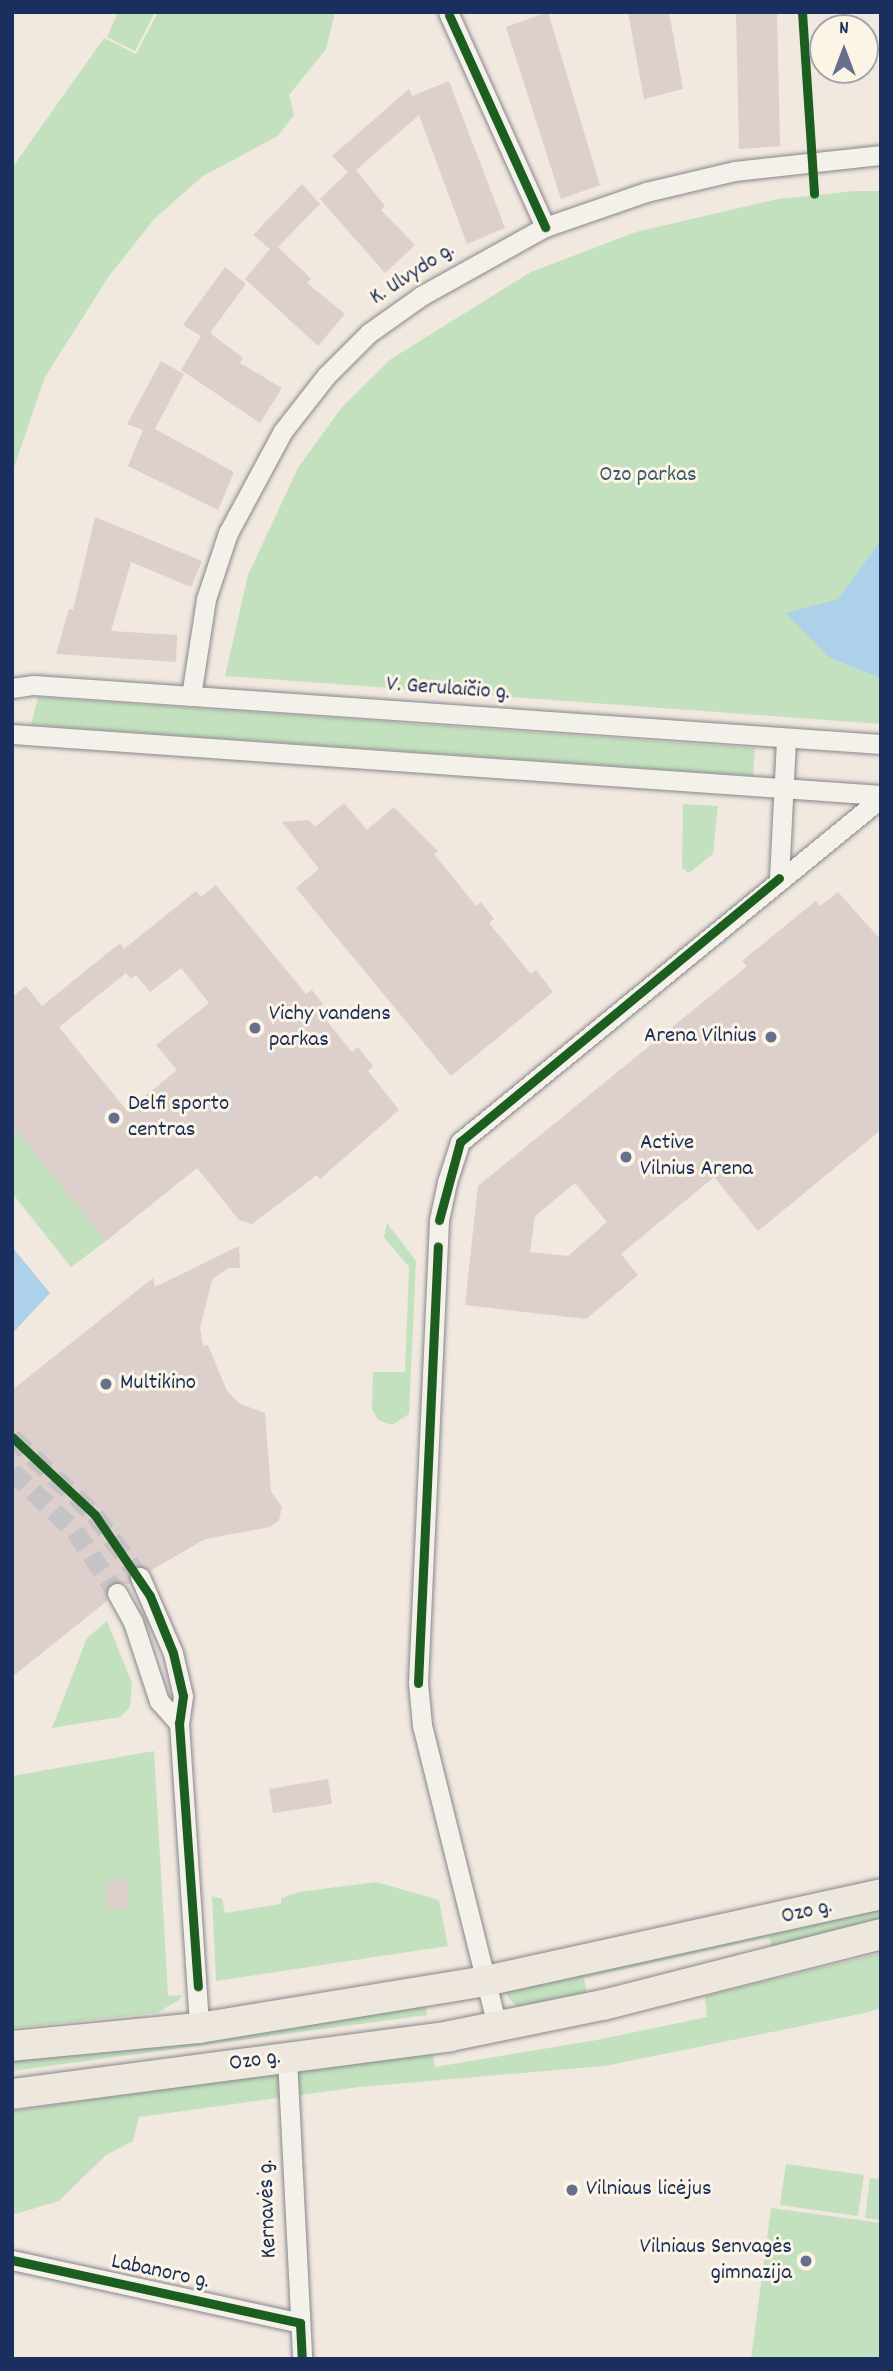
<!DOCTYPE html>
<meta charset="utf-8">
<style>
body{margin:0}
#map{position:relative;width:893px;height:2371px;overflow:hidden;background:#f1e8e0;font-family:Dekko,sans-serif}
div>[style]{position:absolute}
.green>*{inset:0;background:#c3e1be}
.water>*{inset:0;background:#aed1ea}
.building>*{inset:0;background:#ddcfcc}
.street-tunnel>*{height:19px;margin-top:-9.5px;transform-origin:0;background:repeating-linear-gradient(90deg,#c6c3c6 0 19px,transparent 0 29px)}
.roads{filter:drop-shadow(0 0 2px #87878c) drop-shadow(0 0 2px #87878c)}
.street>*{height:19px;margin:-9.5px;padding:0 9.5px;transform-origin:9.5px;border-radius:9.5px;background:#f4f0ea}
.primary>*{height:30px;margin:-15px;padding:0 15px;transform-origin:15px;border-radius:15px;background:#eee7dd}
.cycleway>*{height:9px;margin:-4.5px;padding:0 4.5px;transform-origin:4.5px;border-radius:4.5px;background:#1b5e20}
.dots>*{width:19px;height:19px;translate:-50% -50%;box-sizing:border-box;border:4px solid #fcf5e5;border-radius:50%}
span{translate:-50% -50%;white-space:nowrap;text-align:center;line-height:1.15;-webkit-text-stroke:6px #fcf5e5;paint-order:stroke}
.street-label{font-size:23px;color:#1b2f5e}
.park-label{font-size:23px;color:#3c5a6f}
.poi-label{font-size:23px;color:#1b2f5e}
.left{translate:0 -50%;text-align:left}
.right{translate:-100% -50%;text-align:right}
.frame{position:absolute;inset:0;border:14px solid #1b2f5e;pointer-events:none}
.north{position:absolute;left:809px;top:14px;width:70px;height:70px;box-sizing:border-box;background:#fcf5e5;border:2px solid #a2a6af;border-radius:50%;rotate:0deg;font-size:19px;font-weight:700;line-height:28px;text-align:center;color:#1b2f5e}
.north::after{content:'';display:block;margin:auto;width:24px;height:32px;background:#66708c;clip-path:polygon(50% 0,100% 100%,50% 72%,0 100%)}
</style>
<div id="map">
<div class="green">
<i style="clip-path:polygon(118px 12px,155px 12px,135px 51px,107px 37px)"></i>
<i style="clip-path:polygon(158px 12px,334px 12px,334px 17px,326px 49px,289px 95px,294px 115px,278px 136px,203px 176px,155px 218px,109px 276px,45px 377px,12px 473px,12px 168px,104px 38px,136px 54px)"></i>
<i style="clip-path:polygon(855px 191px,881px 191px,881px 724px,225px 676px,248px 575px,298px 468px,342px 407px,391px 359px,531px 272px,636px 232px,778px 199px)"></i>
<i style="clip-path:polygon(38px 697px,755px 748px,753px 776px,31px 725px)"></i>
<i style="clip-path:polygon(683px 804px,718px 806px,713px 854px,689px 873px,682px 868px)"></i>
<i style="clip-path:polygon(12px 1125px,106px 1241px,71px 1267px,12px 1193px)"></i>
<i style="clip-path:polygon(387px 1223px,416px 1261px,409px 1414px,392px 1425px,378px 1420px,372px 1409px,373px 1372px,405px 1372px,409px 1267px,384px 1237px)"></i>
<i style="clip-path:polygon(107px 1621px,132px 1683px,130px 1707px,120px 1717px,52px 1728px,87px 1638px)"></i>
<i style="clip-path:polygon(154px 1751px,168px 1996px,182px 1995px,179px 2000px,157px 2013px,12px 2028px,12px 1776px)"></i>
<i style="clip-path:polygon(376px 1882px,439px 1900px,448px 1946px,216px 1981px,212px 1896px,222px 1899px,225px 1913px,281px 1904px,281px 1898px,299px 1892px)"></i>
<i style="clip-path:polygon(881px 1906px,881px 1926px,774px 1953px,769px 1937px,584px 1978px,587px 1995px,517px 2007px,508px 1997px,506px 1989px)"></i>
<i style="clip-path:polygon(881px 1953px,881px 2008px,865px 2013px,605px 2066px,359px 2087px,139px 2117px,133px 2141px,106px 2155px,59px 2201px,12px 2215px,12px 2111px,432px 2050px,435px 2067px,597px 2040px,707px 2017px,705px 1996px)"></i>
<i style="clip-path:polygon(425px 2003px,427px 2015px,12px 2071px,12px 2057px)"></i>
<i style="clip-path:polygon(786px 2164px,864px 2175px,858px 2216px,780px 2205px)"></i>
<i style="clip-path:polygon(870px 2178px,881px 2179px,881px 2220px,865px 2218px)"></i>
<i style="clip-path:polygon(771px 2208px,881px 2223px,881px 2359px,751px 2359px)"></i>
</div>
<div class="water">
<i style="clip-path:polygon(881px 540px,881px 678px,830px 658px,786px 613px,838px 599px)"></i>
<i style="clip-path:polygon(12px 1247px,50px 1293px,12px 1334px)"></i>
</div>
<div class="building">
<i style="clip-path:polygon(548px 12px,600px 185px,561px 199px,506px 27px)"></i>
<i style="clip-path:polygon(628px 12px,669px 12px,683px 89px,644px 99px)"></i>
<i style="clip-path:polygon(736px 12px,777px 12px,780px 146px,739px 149px)"></i>
<i style="clip-path:polygon(449px 81px,505px 228px,467px 244px,419px 115px,356px 170px,385px 206px,381px 210px,415px 245px,385px 273px,320px 199px,348px 172px,332px 156px,409px 89px,412px 96px)"></i>
<i style="clip-path:polygon(302px 184px,320px 204px,278px 247px,311px 279px,307px 283px,345px 314px,318px 346px,245px 279px,270px 249px,253px 235px)"></i>
<i style="clip-path:polygon(225px 267px,246px 284px,210px 333px,243px 358px,240px 363px,282px 388px,260px 423px,181px 370px,201px 336px,183px 325px)"></i>
<i style="clip-path:polygon(161px 361px,184px 374px,155px 429px,234px 472px,218px 510px,128px 466px,143px 430px,127px 424px)"></i>
<i style="clip-path:polygon(95px 517px,202px 561px,191px 587px,131px 562px,111px 631px,177px 635px,176px 662px,56px 654px,69px 609px,73px 610px)"></i>
<i style="clip-path:polygon(344px 803px,367px 830px,394px 807px,438px 851px,434px 854px,476px 906px,481px 902px,494px 919px,489px 923px,531px 974px,536px 970px,553px 992px,451px 1076px,296px 888px,319px 869px,282px 822px,309px 820px,315px 827px)"></i>
<i style="clip-path:polygon(evenodd,216px 885px,306px 994px,312px 990px,323px 1004px,317px 1009px,352px 1052px,358px 1047px,373px 1066px,368px 1071px,399px 1110px,320px 1179px,317px 1175px,252px 1224px,239px 1220px,197px 1168px,106px 1241px,12px 1125px,12px 997px,26px 986px,42px 1006px,120px 943px,124px 949px,196px 891px,201px 897px,216px 885px,181px 968px,209px 1003px,156px 1045px,177px 1070px,127px 1111px,59px 1027px,126px 973px,131px 979px,136px 975px,150px 992px,181px 968px)"></i>
<i style="clip-path:polygon(evenodd,838px 892px,881px 940px,881px 1130px,758px 1231px,714px 1177px,621px 1254px,638px 1275px,586px 1319px,465px 1305px,478px 1186px,747px 966px,742px 961px,807px 908px,816px 901px,820px 906px,838px 892px,575px 1183px,607px 1222px,568px 1256px,530px 1252px,535px 1216px,575px 1183px)"></i>
<i style="clip-path:polygon(239px 1246px,240px 1268px,228px 1268px,212px 1280px,200px 1328px,203px 1346px,208px 1345px,227px 1391px,240px 1404px,265px 1413px,271px 1491px,282px 1507px,279px 1520px,270px 1527px,205px 1539px,150px 1571px,135px 1566px,130px 1584px,111px 1583px,107px 1601px,12px 1677px,12px 1390px,153px 1278px,155px 1287px)"></i>
<i style="clip-path:polygon(328px 1779px,332px 1804px,273px 1813px,269px 1789px)"></i>
<i style="clip-path:polygon(128px 1880px,129px 1908px,107px 1909px,106px 1881px)"></i>
</div>
<div class="street-tunnel">
<i style="left:12px;top:1437px;width:114px;rotate:43.2deg"></i>
<i style="left:95px;top:1515px;width:77px;rotate:54deg"></i>
<i style="left:12px;top:1471px;width:87px;rotate:43.6deg"></i>
<i style="left:75px;top:1531px;width:75px;rotate:55.9deg"></i>
</div>
<div class="roads">
<div class="street">
<i style="left:448px;top:12px;width:236px;rotate:65.7deg"></i>
<i style="left:12px;top:688px;width:22px;rotate:-8deg"></i>
<i style="left:34px;top:685px;width:849px;rotate:3.98deg"></i>
<i style="left:191px;top:696px;width:98px;rotate:-81.2deg"></i>
<i style="left:206px;top:599px;width:70px;rotate:-71.6deg"></i>
<i style="left:228px;top:533px;width:116px;rotate:-61.7deg"></i>
<i style="left:283px;top:431px;width:70px;rotate:-52deg"></i>
<i style="left:326px;top:376px;width:61px;rotate:-45deg"></i>
<i style="left:369px;top:333px;width:64px;rotate:-35.4deg"></i>
<i style="left:421px;top:296px;width:142px;rotate:-29.1deg"></i>
<i style="left:545px;top:227px;width:107px;rotate:-19.1deg"></i>
<i style="left:646px;top:192px;width:91px;rotate:-13.3deg"></i>
<i style="left:735px;top:171px;width:147px;rotate:-6.3deg"></i>
<i style="left:12px;top:734px;width:871px;rotate:4.02deg"></i>
<i style="left:779px;top:878px;width:140px;rotate:-87.1deg"></i>
<i style="left:140px;top:1577px;width:83px;rotate:66.5deg"></i>
<i style="left:173px;top:1653px;width:44px;rotate:76.9deg"></i>
<i style="left:183px;top:1696px;width:27px;rotate:98deg"></i>
<i style="left:179px;top:1723px;width:306px;rotate:86.2deg"></i>
<i style="left:117px;top:1593px;width:33px;rotate:61deg"></i>
<i style="left:133px;top:1622px;width:83px;rotate:71.8deg"></i>
<i style="left:159px;top:1701px;width:30px;rotate:48deg"></i>
<i style="left:497px;top:2026px;width:310px;rotate:-104deg"></i>
<i style="left:422px;top:1725px;width:42px;rotate:-95.4deg"></i>
<i style="left:418px;top:1683px;width:463px;rotate:-87.4deg"></i>
<i style="left:439px;top:1220px;width:39px;rotate:-78deg"></i>
<i style="left:447px;top:1182px;width:42px;rotate:-72deg"></i>
<i style="left:460px;top:1142px;width:544px;rotate:-39.25deg"></i>
<i style="left:287px;top:2058px;width:301px;rotate:87.1deg"></i>
<i style="left:12px;top:2260px;width:295px;rotate:12.3deg"></i>
</div>
<div class="primary">
<i style="left:12px;top:2046px;width:188px;rotate:-5.5deg"></i>
<i style="left:199px;top:2028px;width:291px;rotate:-9.3deg"></i>
<i style="left:486px;top:1981px;width:404px;rotate:-12.4deg"></i>
<i style="left:12px;top:2094px;width:442px;rotate:-7.5deg"></i>
<i style="left:450px;top:2036px;width:156px;rotate:-11.5deg"></i>
<i style="left:603px;top:2005px;width:287px;rotate:-14.3deg"></i>
</div>
</div>
<div class="cycleway">
<i style="left:802px;top:12px;width:182px;rotate:86.2deg"></i>
<i style="left:449px;top:15px;width:233px;rotate:65.6deg"></i>
<i style="left:439px;top:1220px;width:81px;rotate:-74.9deg"></i>
<i style="left:460px;top:1142px;width:414px;rotate:-39.6deg"></i>
<i style="left:12px;top:1437px;width:114px;rotate:43.2deg"></i>
<i style="left:95px;top:1515px;width:98px;rotate:55.8deg"></i>
<i style="left:150px;top:1596px;width:61px;rotate:68deg"></i>
<i style="left:173px;top:1653px;width:44px;rotate:76.9deg"></i>
<i style="left:183px;top:1696px;width:27px;rotate:98deg"></i>
<i style="left:179px;top:1723px;width:264px;rotate:85.9deg"></i>
<i style="left:418px;top:1683px;width:437px;rotate:-87.4deg"></i>
<i style="left:12px;top:2260px;width:295px;rotate:12.3deg"></i>
<i style="left:300px;top:2323px;width:36px;rotate:87deg"></i>
</div>
<div class="dots">
<i style="left:255px;top:1028px;background:#66708c"></i>
<i style="left:771px;top:1037px;background:#66708c"></i>
<i style="left:114px;top:1118px;background:#66708c"></i>
<i style="left:626px;top:1157px;background:#66708c"></i>
<i style="left:106px;top:1384px;background:#66708c"></i>
<i style="left:572px;top:2190px;background:#66708c"></i>
<i style="left:806px;top:2261px;background:#66708c"></i>
</div>
<div class="street-label">
<span style="left:413px;top:275px;rotate:-33deg">K. Ulvydo g.</span>
<span style="left:448px;top:690px;rotate:4deg">V. Gerulaičio g.</span>
<span style="left:807px;top:1913px;rotate:-13deg">Ozo g.</span>
<span style="left:255px;top:2062px;rotate:-8deg">Ozo g.</span>
<span style="left:269px;top:2209px;rotate:-92deg">Kernavės g.</span>
<span style="left:160px;top:2273px;rotate:12deg">Labanoro g.</span>
</div>
<div class="park-label">
<span style="left:648px;top:476px">Ozo parkas</span>
</div>
<div class="poi-label">
<span class="left" style="left:269px;top:1028px">Vichy vandens<br>parkas</span>
<span class="right" style="left:757px;top:1037px">Arena Vilnius</span>
<span class="left" style="left:128px;top:1118px">Delfi sporto<br>centras</span>
<span class="left" style="left:640px;top:1157px">Active<br>Vilnius Arena</span>
<span class="left" style="left:120px;top:1384px">Multikino</span>
<span class="left" style="left:586px;top:2190px">Vilniaus licėjus</span>
<span class="right" style="left:792px;top:2261px">Vilniaus Senvagės<br>gimnazija</span>
</div>
<div class="frame"></div>
<div class="north">N</div>
</div>
